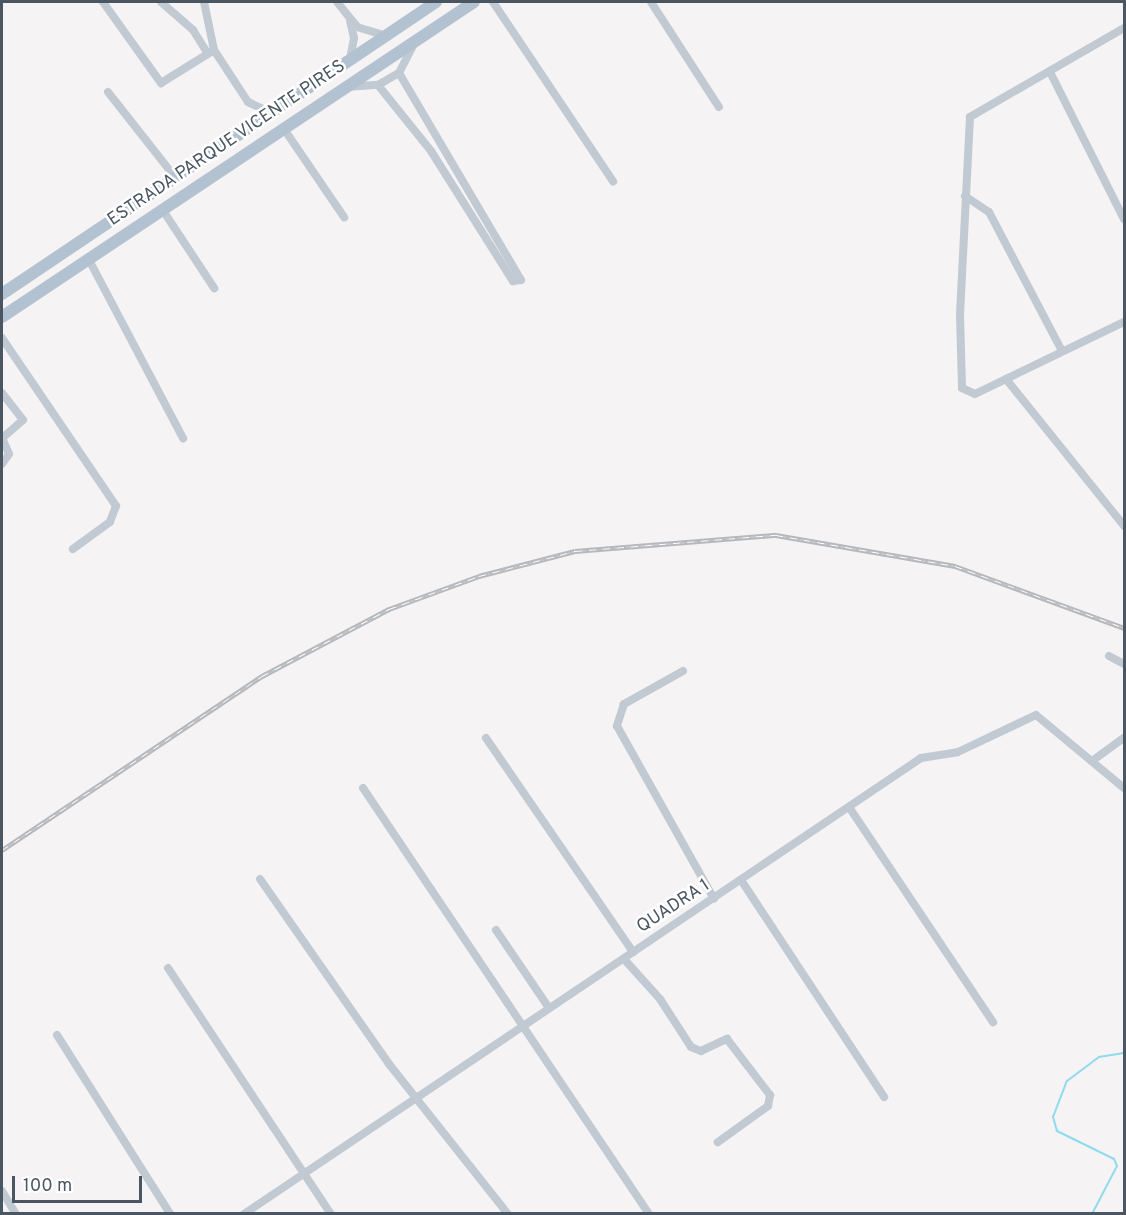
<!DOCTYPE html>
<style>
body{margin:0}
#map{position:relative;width:1126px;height:1215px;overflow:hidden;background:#f5f3f3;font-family:Overpass,sans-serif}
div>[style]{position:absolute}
.stream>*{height:2px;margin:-1px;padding:0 1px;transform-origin:1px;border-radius:1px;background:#90daee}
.minor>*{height:8px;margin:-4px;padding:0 4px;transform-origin:4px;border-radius:4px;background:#c1cad2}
.primary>*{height:12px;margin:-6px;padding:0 6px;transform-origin:6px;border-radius:6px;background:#b3c2d1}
.rail>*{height:4.5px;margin-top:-2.25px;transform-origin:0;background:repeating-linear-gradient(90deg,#fff 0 7px,#b5b8bd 0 14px);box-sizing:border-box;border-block:2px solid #b5b8bd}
span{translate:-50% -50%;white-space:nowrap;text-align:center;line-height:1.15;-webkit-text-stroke:5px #fff;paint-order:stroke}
.street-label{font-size:18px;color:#4a5661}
.frame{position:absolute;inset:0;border:3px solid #4a5661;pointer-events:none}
.scale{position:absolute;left:12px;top:1176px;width:130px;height:27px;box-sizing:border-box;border:3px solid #4a5661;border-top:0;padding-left:8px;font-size:18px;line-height:21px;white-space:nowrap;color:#4a5661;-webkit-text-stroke:4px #fff;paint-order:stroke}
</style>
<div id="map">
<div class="stream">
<i style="left:1092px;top:1214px;width:54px;rotate:-62.5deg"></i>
<i style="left:1117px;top:1166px;width:8px;rotate:-113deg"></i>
<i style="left:1114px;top:1159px;width:64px;rotate:-153.8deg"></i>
<i style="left:1057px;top:1131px;width:15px;rotate:-106deg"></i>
<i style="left:1053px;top:1117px;width:39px;rotate:-69deg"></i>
<i style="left:1067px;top:1081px;width:40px;rotate:-37deg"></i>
<i style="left:1099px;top:1057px;width:25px;rotate:-9deg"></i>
</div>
<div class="minor">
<i style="left:103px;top:2px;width:100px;rotate:54.4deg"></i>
<i style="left:161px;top:83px;width:62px;rotate:-31.9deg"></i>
<i style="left:161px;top:2px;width:43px;rotate:41.2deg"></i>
<i style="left:193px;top:30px;width:28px;rotate:58deg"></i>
<i style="left:204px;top:2px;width:49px;rotate:78.2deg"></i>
<i style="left:214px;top:50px;width:62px;rotate:56.8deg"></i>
<i style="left:248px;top:102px;width:23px;rotate:25deg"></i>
<i style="left:337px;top:2px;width:32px;rotate:51deg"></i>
<i style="left:357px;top:27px;width:28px;rotate:17deg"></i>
<i style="left:493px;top:2px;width:216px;rotate:56.2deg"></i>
<i style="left:651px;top:2px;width:125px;rotate:57.1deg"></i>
<i style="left:1124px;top:28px;width:178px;rotate:150deg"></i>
<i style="left:970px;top:117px;width:198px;rotate:92.9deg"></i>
<i style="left:960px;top:315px;width:73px;rotate:88.4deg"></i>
<i style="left:962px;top:388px;width:14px;rotate:25deg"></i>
<i style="left:975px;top:394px;width:165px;rotate:-25.8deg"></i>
<i style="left:350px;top:59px;width:21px;rotate:-79deg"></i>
<i style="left:354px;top:38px;width:17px;rotate:-103deg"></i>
<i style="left:1050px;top:72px;width:165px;rotate:63.3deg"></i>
<i style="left:378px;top:85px;width:85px;rotate:51.2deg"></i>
<i style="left:431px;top:151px;width:154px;rotate:57.8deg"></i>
<i style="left:513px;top:281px;width:8px;rotate:-7deg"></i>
<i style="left:521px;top:280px;width:240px;rotate:-120.5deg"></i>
<i style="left:347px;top:87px;width:31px;rotate:-4deg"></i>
<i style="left:378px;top:85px;width:24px;rotate:-30deg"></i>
<i style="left:399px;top:73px;width:35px;rotate:-63deg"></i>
<i style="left:108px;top:92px;width:108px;rotate:51.8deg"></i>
<i style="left:284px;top:129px;width:107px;rotate:55.7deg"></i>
<i style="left:965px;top:196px;width:29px;rotate:34deg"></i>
<i style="left:989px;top:212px;width:157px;rotate:62.3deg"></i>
<i style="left:162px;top:209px;width:95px;rotate:56.6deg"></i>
<i style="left:88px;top:258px;width:204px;rotate:62.2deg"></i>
<i style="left:2px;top:338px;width:203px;rotate:55.8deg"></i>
<i style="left:116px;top:506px;width:17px;rotate:111deg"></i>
<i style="left:110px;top:522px;width:46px;rotate:143.9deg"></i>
<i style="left:1006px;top:379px;width:189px;rotate:51.2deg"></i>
<i style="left:2px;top:393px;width:34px;rotate:52deg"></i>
<i style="left:23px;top:420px;width:28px;rotate:139deg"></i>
<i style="left:2px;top:438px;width:17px;rotate:66deg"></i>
<i style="left:9px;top:454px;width:12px;rotate:125deg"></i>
<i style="left:1109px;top:656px;width:17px;rotate:28deg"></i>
<i style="left:683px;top:671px;width:68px;rotate:150.8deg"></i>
<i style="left:624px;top:704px;width:23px;rotate:108deg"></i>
<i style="left:617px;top:726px;width:198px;rotate:60.7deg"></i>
<i style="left:486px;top:738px;width:260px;rotate:55.5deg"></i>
<i style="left:1092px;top:761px;width:39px;rotate:-36deg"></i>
<i style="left:363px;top:788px;width:513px;rotate:56.12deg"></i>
<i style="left:849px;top:807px;width:259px;rotate:56.2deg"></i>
<i style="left:260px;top:879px;width:226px;rotate:55.1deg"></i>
<i style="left:389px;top:1064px;width:191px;rotate:51.6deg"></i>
<i style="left:741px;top:880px;width:260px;rotate:56.6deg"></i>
<i style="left:496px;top:930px;width:94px;rotate:55.8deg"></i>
<i style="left:624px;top:959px;width:54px;rotate:48deg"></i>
<i style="left:660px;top:999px;width:57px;rotate:57.1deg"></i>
<i style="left:691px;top:1047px;width:11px;rotate:22deg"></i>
<i style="left:701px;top:1051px;width:29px;rotate:-25deg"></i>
<i style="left:727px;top:1039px;width:71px;rotate:52.5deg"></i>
<i style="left:770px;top:1095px;width:11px;rotate:100deg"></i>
<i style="left:768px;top:1106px;width:62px;rotate:144.2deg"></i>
<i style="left:168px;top:968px;width:295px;rotate:56.5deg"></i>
<i style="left:57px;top:1035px;width:212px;rotate:57.7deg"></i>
<i style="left:2px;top:1191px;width:27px;rotate:59deg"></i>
<i style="left:244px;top:1214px;width:816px;rotate:-33.96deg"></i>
<i style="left:921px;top:758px;width:37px;rotate:-9deg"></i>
<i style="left:958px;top:752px;width:86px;rotate:-25.4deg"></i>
<i style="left:1036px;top:715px;width:114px;rotate:39.7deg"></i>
</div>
<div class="primary">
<i style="left:2px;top:294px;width:523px;rotate:-33.93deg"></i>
<i style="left:2px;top:317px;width:567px;rotate:-33.72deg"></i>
</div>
<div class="rail">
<i style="left:2px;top:850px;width:313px;rotate:-33.8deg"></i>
<i style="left:262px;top:676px;width:144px;rotate:-27.8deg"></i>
<i style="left:389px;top:609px;width:96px;rotate:-20.1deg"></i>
<i style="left:479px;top:576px;width:99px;rotate:-14.6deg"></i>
<i style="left:575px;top:551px;width:202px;rotate:-4.6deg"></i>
<i style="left:776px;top:535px;width:182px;rotate:9.8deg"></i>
<i style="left:955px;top:566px;width:180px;rotate:20.1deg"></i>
</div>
<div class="street-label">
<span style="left:227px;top:144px;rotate:-34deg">ESTRADA PARQUE VICENTE PIRES</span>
<span style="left:674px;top:907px;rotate:-33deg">QUADRA 1</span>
</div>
<div class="frame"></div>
<div class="scale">100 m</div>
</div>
